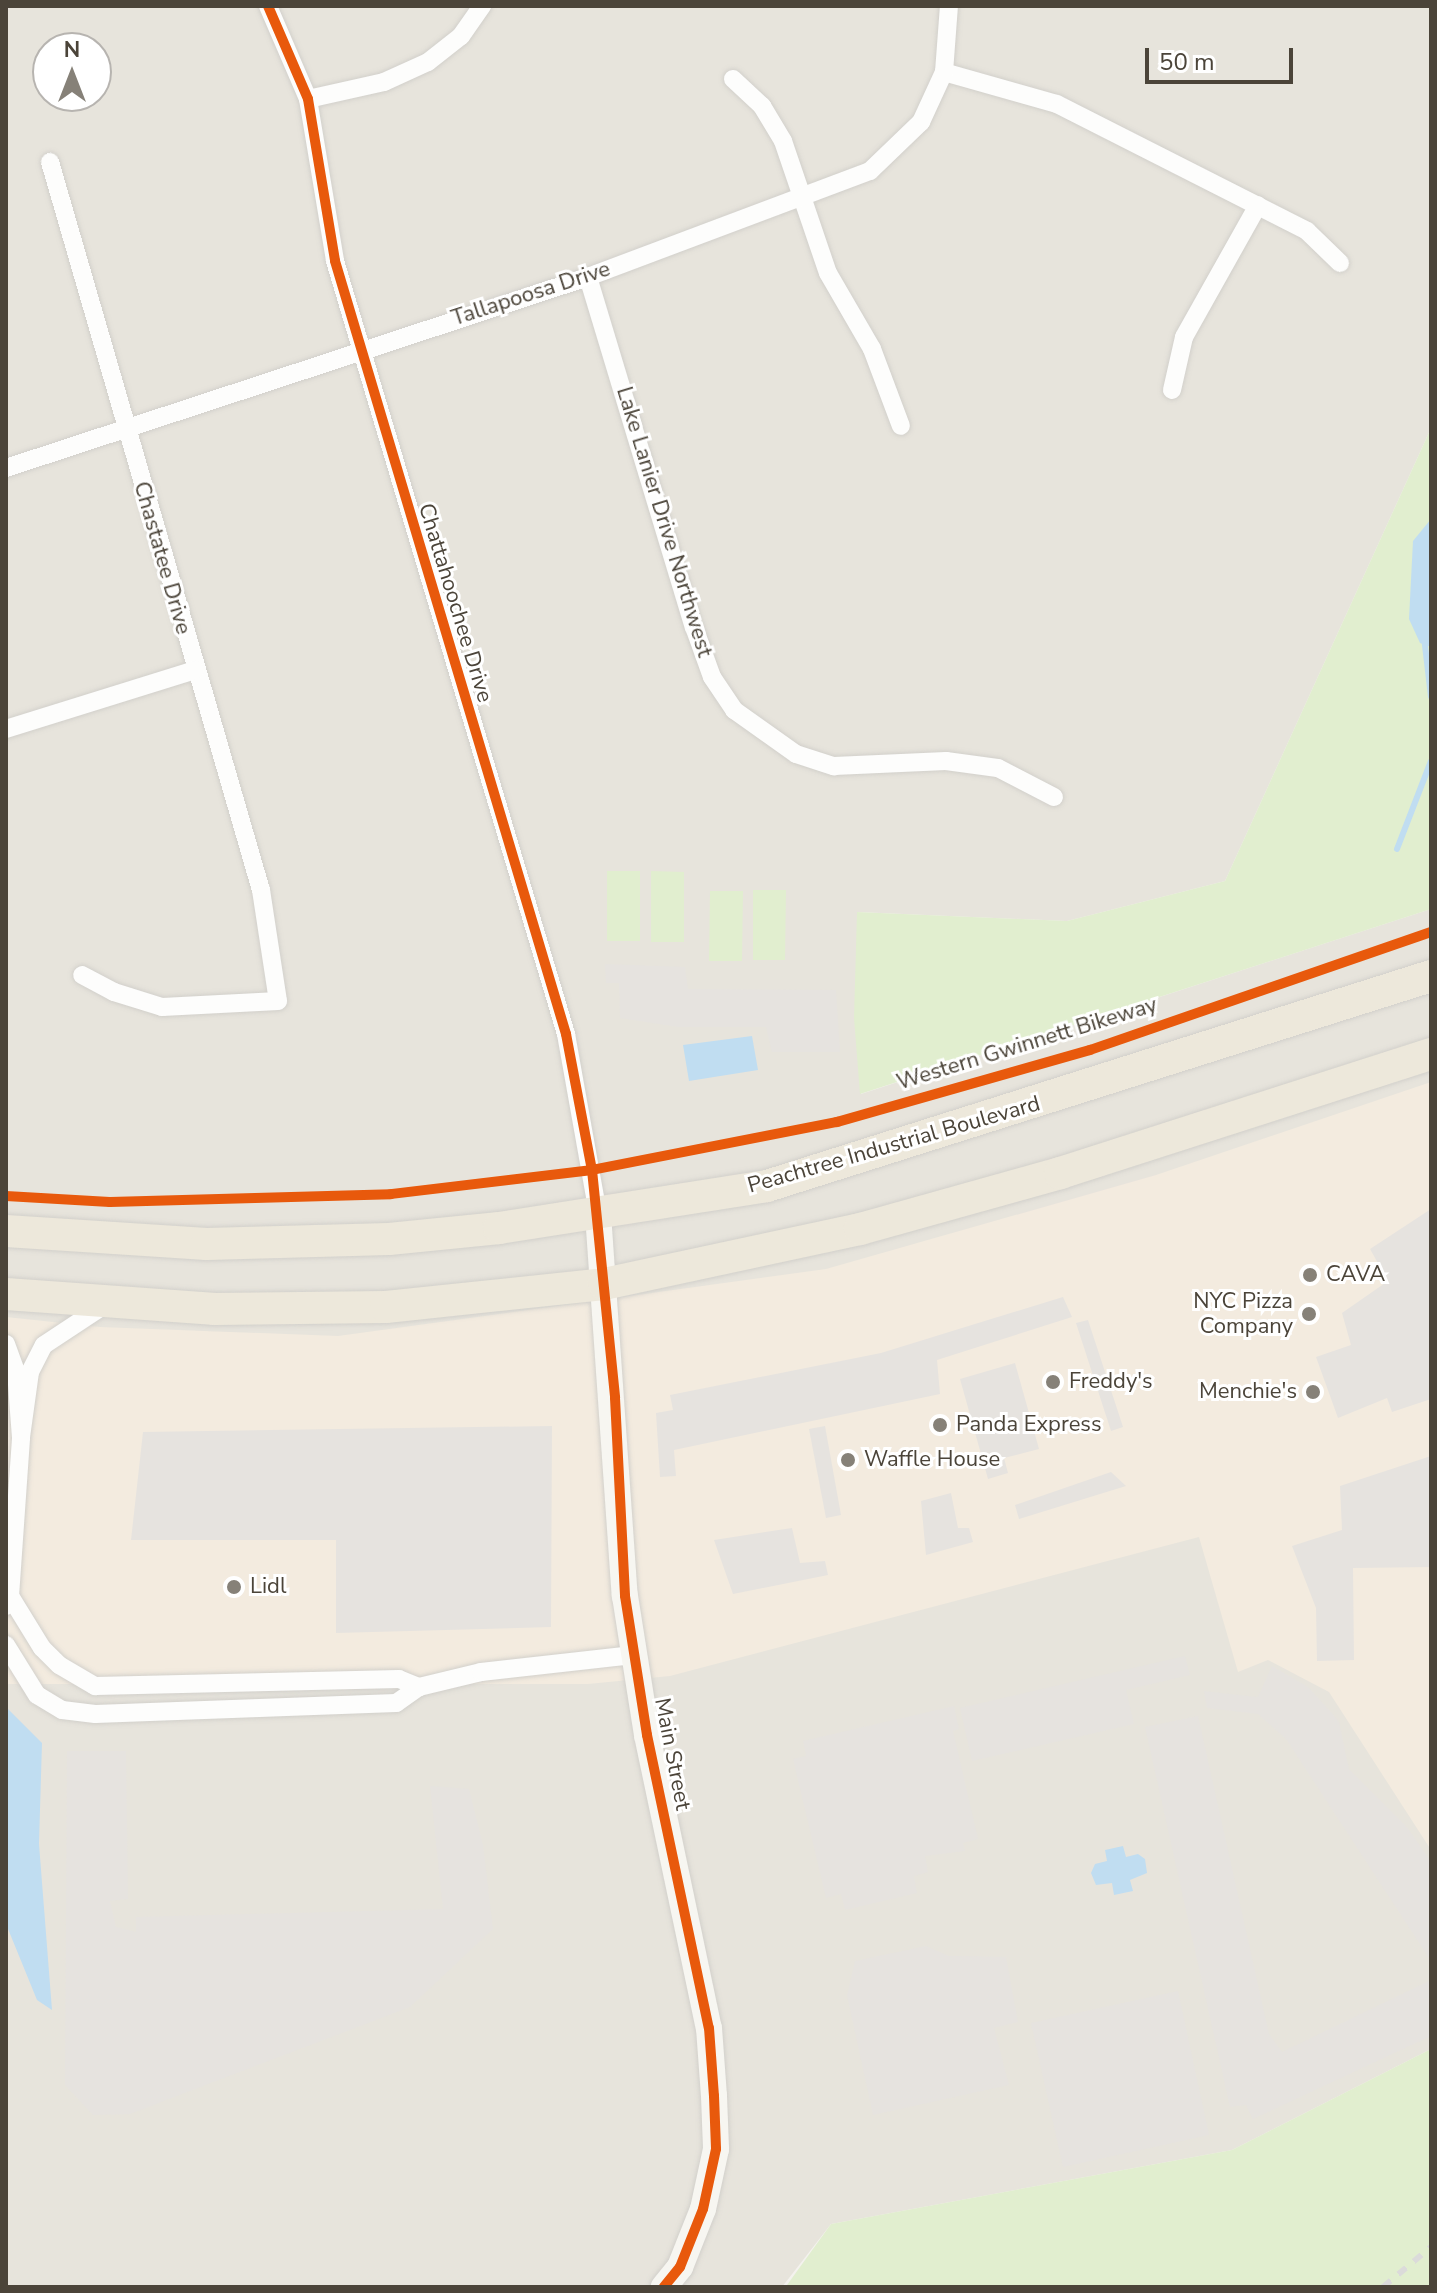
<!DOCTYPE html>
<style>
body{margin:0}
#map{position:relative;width:1437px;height:2293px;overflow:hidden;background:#f4f2ee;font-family:"Nunito Sans",sans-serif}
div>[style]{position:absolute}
.residential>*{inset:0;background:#e7e4dc}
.commercial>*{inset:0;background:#f3ebdf}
.green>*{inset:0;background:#e1eecf}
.parking>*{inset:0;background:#e6e3df}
.water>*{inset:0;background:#c0ddf1}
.stream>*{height:6px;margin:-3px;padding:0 3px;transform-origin:3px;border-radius:3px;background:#c0ddf1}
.roads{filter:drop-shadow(0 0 2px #d2d0cb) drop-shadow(0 0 2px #d2d0cb)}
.street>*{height:18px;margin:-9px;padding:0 9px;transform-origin:9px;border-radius:9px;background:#fdfdfc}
.secondary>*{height:26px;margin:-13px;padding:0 13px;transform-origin:13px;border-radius:13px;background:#f7f6f1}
.highway>*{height:32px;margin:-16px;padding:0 16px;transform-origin:16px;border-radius:16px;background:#ede8db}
.rail>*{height:6px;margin-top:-3px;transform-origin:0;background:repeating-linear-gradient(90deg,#dbdbda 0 10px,transparent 0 20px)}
.cycleway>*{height:10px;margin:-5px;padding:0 5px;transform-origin:5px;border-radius:5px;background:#e8590c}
.dots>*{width:22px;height:22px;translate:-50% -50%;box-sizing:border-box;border:4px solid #fff;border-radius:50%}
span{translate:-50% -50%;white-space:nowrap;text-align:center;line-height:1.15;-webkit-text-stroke:6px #fff;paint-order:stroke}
.street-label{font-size:22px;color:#4b4439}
.poi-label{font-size:22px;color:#4b4439}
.left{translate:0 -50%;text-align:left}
.right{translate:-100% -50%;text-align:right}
.frame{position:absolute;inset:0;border:8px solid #4b4439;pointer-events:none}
.north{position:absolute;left:32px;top:32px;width:80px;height:80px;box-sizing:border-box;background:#fff;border:2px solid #b7b4b0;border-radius:50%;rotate:0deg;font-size:22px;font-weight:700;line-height:32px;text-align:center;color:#4b4439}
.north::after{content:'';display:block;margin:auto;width:28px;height:36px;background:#868178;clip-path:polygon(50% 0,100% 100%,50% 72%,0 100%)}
.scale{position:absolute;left:1145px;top:48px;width:148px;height:36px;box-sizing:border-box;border:4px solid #4b4439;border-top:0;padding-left:10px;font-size:24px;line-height:28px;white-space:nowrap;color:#4b4439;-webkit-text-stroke:6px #fff;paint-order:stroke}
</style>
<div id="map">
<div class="residential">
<i style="clip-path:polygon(evenodd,6px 6px,1431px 6px,1431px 428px,1225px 881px,1067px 921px,858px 912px,861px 1094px,1431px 909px,1431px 2049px,1232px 2150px,831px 2224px,782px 2287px,6px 2287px,6px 6px,48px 48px,96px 48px,96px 96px,48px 96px,48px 48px)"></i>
</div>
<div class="commercial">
<i style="clip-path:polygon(1431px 1082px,1431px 1850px,1329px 1692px,1268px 1660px,1238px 1672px,1199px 1537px,670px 1676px,588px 1684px,6px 1684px,6px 1317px,100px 1327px,338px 1336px,826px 1269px,1156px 1175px)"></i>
</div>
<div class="green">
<i style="clip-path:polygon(1431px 428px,1431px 909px,860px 1094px,854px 1018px,857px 912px,1067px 921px,1225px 881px)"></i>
<i style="clip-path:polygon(607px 871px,640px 871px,640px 941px,607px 941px)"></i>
<i style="clip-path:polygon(651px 871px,684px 872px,684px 942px,651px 942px)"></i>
<i style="clip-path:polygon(753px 890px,786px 890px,785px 960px,753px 960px)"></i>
<i style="clip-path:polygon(710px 891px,743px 891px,742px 961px,709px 961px)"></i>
<i style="clip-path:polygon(1431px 2049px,1431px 2287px,787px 2285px,831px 2224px,1232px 2150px)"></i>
</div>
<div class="parking">
<i style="clip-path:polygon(605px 964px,685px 967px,688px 989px,836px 990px,840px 1052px,772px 1052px,766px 1027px,678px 1027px,620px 1018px,619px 983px,606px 983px)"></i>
<i style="clip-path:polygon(1431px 1209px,1431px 1399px,1392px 1412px,1387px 1398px,1338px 1418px,1316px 1357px,1351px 1345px,1342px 1313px,1388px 1281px,1370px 1249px)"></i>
<i style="clip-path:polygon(1063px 1297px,1072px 1317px,937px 1360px,940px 1394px,674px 1450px,676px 1476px,660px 1477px,656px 1413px,673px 1410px,670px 1395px,881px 1353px)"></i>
<i style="clip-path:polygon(1088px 1320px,1123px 1427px,1111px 1431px,1076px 1323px)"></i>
<i style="clip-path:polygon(1015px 1363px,1039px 1449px,1004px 1458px,1008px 1473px,988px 1479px,960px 1379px)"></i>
<i style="clip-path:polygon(552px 1426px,551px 1627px,336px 1633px,336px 1540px,131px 1540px,143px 1432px)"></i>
<i style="clip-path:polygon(825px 1426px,841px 1515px,826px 1518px,809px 1429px)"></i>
<i style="clip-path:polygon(1431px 1456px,1431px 1567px,1353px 1568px,1354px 1660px,1317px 1661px,1316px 1608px,1292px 1546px,1342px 1530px,1340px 1486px)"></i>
<i style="clip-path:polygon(1111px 1472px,1126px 1486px,1019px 1519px,1015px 1505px)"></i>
<i style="clip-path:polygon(951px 1493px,958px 1528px,969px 1528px,973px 1542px,926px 1555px,921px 1501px)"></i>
<i style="clip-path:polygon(792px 1528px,800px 1563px,825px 1561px,828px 1575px,733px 1594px,714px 1540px)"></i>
<i style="clip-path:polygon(1185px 1656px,1190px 1675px,1126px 1690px,1134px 1724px,972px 1761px,960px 1708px)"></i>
<i style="clip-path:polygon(1272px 1666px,1308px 1687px,1330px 1711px,1339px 1722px,1349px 1769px,1407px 1827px,1431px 1862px,1431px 1961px,1286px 1739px,1258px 1714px,1207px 1708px,1204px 1691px,1258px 1697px)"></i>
<i style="clip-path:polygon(954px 1706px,959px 1729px,953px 1731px,978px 1839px,963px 1843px,965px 1851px,925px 1856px,928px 1872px,914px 1876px,917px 1893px,845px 1910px,841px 1894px,826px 1898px,793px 1759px,806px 1756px,803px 1741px)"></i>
<i style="clip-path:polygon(1198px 1716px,1269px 2034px,1282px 2052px,1431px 1980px,1431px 2036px,1253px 2119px,1246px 2105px,1230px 2107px,1145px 1727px)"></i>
<i style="clip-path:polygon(67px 1751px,126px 1751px,128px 1899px,110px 1901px,116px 1927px,136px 1932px,136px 1917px,443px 1909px,430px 1786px,469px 1789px,483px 1845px,493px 1929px,410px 2007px,130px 2114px,93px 2115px,65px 2085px)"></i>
<i style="clip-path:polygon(926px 1946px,949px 1956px,1006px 1957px,1018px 2022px,994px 2028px,1009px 2085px,873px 2115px,847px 1995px,855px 1961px)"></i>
<i style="clip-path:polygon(1178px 1991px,1209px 2135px,1063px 2167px,1031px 2023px)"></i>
</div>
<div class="water">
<i style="clip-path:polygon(1431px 519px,1431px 647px,1420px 643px,1409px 619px,1413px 541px)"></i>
<i style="clip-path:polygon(752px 1036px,758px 1070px,689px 1081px,683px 1045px)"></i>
<i style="clip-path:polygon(6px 1707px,42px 1743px,39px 1844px,52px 2010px,37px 2000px,6px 1924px)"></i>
<i style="clip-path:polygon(1123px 1846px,1126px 1857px,1138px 1854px,1145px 1859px,1147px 1873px,1130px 1880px,1133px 1891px,1114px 1895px,1112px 1883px,1096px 1885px,1091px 1873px,1095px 1864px,1107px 1861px,1105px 1850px)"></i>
</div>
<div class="stream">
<i style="left:1424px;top:637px;width:60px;rotate:83.3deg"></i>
<i style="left:1397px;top:849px;width:94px;rotate:-68.9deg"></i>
</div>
<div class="roads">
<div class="street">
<i style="left:268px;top:6px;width:101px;rotate:66.7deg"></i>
<i style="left:308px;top:99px;width:164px;rotate:80.5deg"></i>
<i style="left:335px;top:261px;width:807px;rotate:73.36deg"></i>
<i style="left:566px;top:1034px;width:183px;rotate:79.9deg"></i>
<i style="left:944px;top:72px;width:117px;rotate:15.8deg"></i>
<i style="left:1057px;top:104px;width:280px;rotate:26.9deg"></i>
<i style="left:1307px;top:231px;width:46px;rotate:44.1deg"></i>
<i style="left:733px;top:79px;width:40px;rotate:43deg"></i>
<i style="left:762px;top:106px;width:41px;rotate:59deg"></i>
<i style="left:783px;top:141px;width:139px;rotate:71.2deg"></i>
<i style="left:828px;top:273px;width:88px;rotate:59.9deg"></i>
<i style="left:872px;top:349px;width:82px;rotate:69.4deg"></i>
<i style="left:308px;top:99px;width:78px;rotate:-12.6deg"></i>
<i style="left:384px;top:82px;width:48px;rotate:-24.4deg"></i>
<i style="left:428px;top:62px;width:42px;rotate:-38.2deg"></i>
<i style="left:461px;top:36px;width:37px;rotate:-55deg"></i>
<i style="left:50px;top:162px;width:758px;rotate:73.84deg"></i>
<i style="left:261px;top:890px;width:112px;rotate:81.3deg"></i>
<i style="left:278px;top:1001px;width:116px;rotate:177deg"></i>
<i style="left:162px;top:1007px;width:50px;rotate:-162.6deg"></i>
<i style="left:114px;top:992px;width:36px;rotate:-152deg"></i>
<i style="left:588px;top:277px;width:366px;rotate:73.2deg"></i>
<i style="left:694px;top:627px;width:53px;rotate:70.2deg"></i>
<i style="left:712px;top:677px;width:40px;rotate:56deg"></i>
<i style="left:734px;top:710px;width:76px;rotate:35.4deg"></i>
<i style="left:796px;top:754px;width:40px;rotate:18deg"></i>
<i style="left:834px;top:766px;width:112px;rotate:-2.6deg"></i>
<i style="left:946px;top:761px;width:52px;rotate:7.7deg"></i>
<i style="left:998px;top:768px;width:63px;rotate:27.4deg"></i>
<i style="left:1172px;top:390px;width:54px;rotate:-77.2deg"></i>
<i style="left:1184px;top:337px;width:151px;rotate:-60.7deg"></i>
<i style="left:6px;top:468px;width:613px;rotate:-18.17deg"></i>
<i style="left:588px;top:277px;width:301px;rotate:-20.6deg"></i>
<i style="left:870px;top:171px;width:71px;rotate:-43.9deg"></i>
<i style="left:921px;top:122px;width:55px;rotate:-65.3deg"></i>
<i style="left:944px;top:72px;width:66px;rotate:-85.7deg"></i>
<i style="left:6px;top:729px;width:198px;rotate:-17.3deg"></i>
<i style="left:6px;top:1344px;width:29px;rotate:70deg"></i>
<i style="left:16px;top:1371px;width:66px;rotate:85.7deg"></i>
<i style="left:21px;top:1437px;width:66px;rotate:-82.1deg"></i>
<i style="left:30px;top:1372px;width:30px;rotate:-63deg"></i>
<i style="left:44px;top:1345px;width:74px;rotate:-33.5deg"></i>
<i style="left:10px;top:1596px;width:159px;rotate:-86deg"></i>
<i style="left:6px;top:1606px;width:11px;rotate:-68deg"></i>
<i style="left:10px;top:1596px;width:61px;rotate:58.4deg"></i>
<i style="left:42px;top:1648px;width:24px;rotate:45deg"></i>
<i style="left:59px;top:1665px;width:42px;rotate:30.3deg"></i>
<i style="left:95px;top:1686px;width:304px;rotate:-1.3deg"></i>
<i style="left:399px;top:1679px;width:22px;rotate:22deg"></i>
<i style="left:419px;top:1687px;width:28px;rotate:145deg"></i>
<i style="left:396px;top:1703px;width:301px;rotate:177.9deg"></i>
<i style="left:95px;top:1714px;width:33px;rotate:-173deg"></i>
<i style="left:62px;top:1710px;width:29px;rotate:-149deg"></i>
<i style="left:37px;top:1695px;width:59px;rotate:-121.8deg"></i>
<i style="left:419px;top:1687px;width:64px;rotate:-13.6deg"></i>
<i style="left:481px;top:1672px;width:153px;rotate:-6.4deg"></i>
</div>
<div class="secondary">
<i style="left:598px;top:1214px;width:383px;rotate:86deg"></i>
<i style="left:625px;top:1596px;width:141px;rotate:81deg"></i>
<i style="left:647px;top:1735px;width:299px;rotate:78.1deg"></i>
<i style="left:709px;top:2028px;width:68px;rotate:85.8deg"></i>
<i style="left:714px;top:2096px;width:53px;rotate:87.8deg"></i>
<i style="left:716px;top:2149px;width:61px;rotate:102.2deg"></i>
<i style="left:703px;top:2209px;width:62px;rotate:111.6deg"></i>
<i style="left:680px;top:2267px;width:26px;rotate:129deg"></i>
</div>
<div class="highway">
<i style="left:6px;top:1231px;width:201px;rotate:3.7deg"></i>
<i style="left:207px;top:1244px;width:182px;rotate:-1.6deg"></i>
<i style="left:389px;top:1239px;width:111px;rotate:-5.7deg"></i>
<i style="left:499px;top:1228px;width:271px;rotate:-8.9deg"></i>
<i style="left:767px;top:1186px;width:696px;rotate:-17.55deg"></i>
<i style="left:6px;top:1294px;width:210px;rotate:4.1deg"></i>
<i style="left:215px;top:1309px;width:171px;rotate:-0.7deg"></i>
<i style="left:386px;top:1307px;width:219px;rotate:-6deg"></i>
<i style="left:604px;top:1284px;width:262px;rotate:-12.1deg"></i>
<i style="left:860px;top:1229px;width:208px;rotate:-15.6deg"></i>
<i style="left:1060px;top:1173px;width:390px;rotate:-17.8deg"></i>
</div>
</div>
<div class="rail">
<i style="left:1383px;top:2287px;width:62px;rotate:-39.8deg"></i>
</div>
<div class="cycleway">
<i style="left:268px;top:6px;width:101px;rotate:66.7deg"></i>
<i style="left:308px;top:99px;width:164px;rotate:80.5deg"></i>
<i style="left:335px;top:261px;width:807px;rotate:73.36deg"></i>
<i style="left:566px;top:1034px;width:138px;rotate:79.2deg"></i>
<i style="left:592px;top:1170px;width:229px;rotate:84.2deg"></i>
<i style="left:615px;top:1398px;width:198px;rotate:87.1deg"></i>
<i style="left:625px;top:1596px;width:141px;rotate:81deg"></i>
<i style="left:647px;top:1735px;width:299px;rotate:78.1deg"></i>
<i style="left:709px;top:2028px;width:68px;rotate:85.8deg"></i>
<i style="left:714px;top:2096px;width:53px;rotate:87.8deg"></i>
<i style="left:716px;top:2149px;width:61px;rotate:102.2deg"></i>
<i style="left:703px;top:2209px;width:62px;rotate:111.6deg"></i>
<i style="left:680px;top:2267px;width:26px;rotate:129deg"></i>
<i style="left:6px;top:1196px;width:104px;rotate:3.3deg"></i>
<i style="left:110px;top:1202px;width:281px;rotate:-1.6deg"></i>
<i style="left:391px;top:1194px;width:202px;rotate:-6.8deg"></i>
<i style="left:592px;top:1170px;width:250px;rotate:-11.1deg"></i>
<i style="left:837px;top:1122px;width:263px;rotate:-15.9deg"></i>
<i style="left:1090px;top:1050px;width:361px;rotate:-19.1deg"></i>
</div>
<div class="dots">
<i style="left:1310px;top:1275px;background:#868178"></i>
<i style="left:1309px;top:1314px;background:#868178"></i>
<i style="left:1053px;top:1382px;background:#868178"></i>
<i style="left:1313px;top:1392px;background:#868178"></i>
<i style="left:940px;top:1425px;background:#868178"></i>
<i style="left:848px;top:1460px;background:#868178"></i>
<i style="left:234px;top:1587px;background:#868178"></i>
</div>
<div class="street-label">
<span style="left:531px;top:294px;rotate:-18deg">Tallapoosa Drive</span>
<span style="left:664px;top:522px;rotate:73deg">Lake Lanier Drive Northwest</span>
<span style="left:162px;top:558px;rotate:74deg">Chastatee Drive</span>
<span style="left:455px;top:603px;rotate:73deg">Chattahoochee Drive</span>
<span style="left:1027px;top:1044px;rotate:-17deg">Western Gwinnett Bikeway</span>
<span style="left:894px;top:1145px;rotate:-16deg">Peachtree Industrial Boulevard</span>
<span style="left:672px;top:1754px;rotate:79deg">Main Street</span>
</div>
<div class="poi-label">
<span class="left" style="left:1326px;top:1275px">CAVA</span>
<span class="right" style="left:1293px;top:1314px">NYC Pizza<br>Company</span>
<span class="left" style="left:1069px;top:1382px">Freddy's</span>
<span class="right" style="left:1297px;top:1392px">Menchie's</span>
<span class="left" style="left:956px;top:1425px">Panda Express</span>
<span class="left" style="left:864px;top:1460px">Waffle House</span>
<span class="left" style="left:250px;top:1587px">Lidl</span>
</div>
<div class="frame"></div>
<div class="north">N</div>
<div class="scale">50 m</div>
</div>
